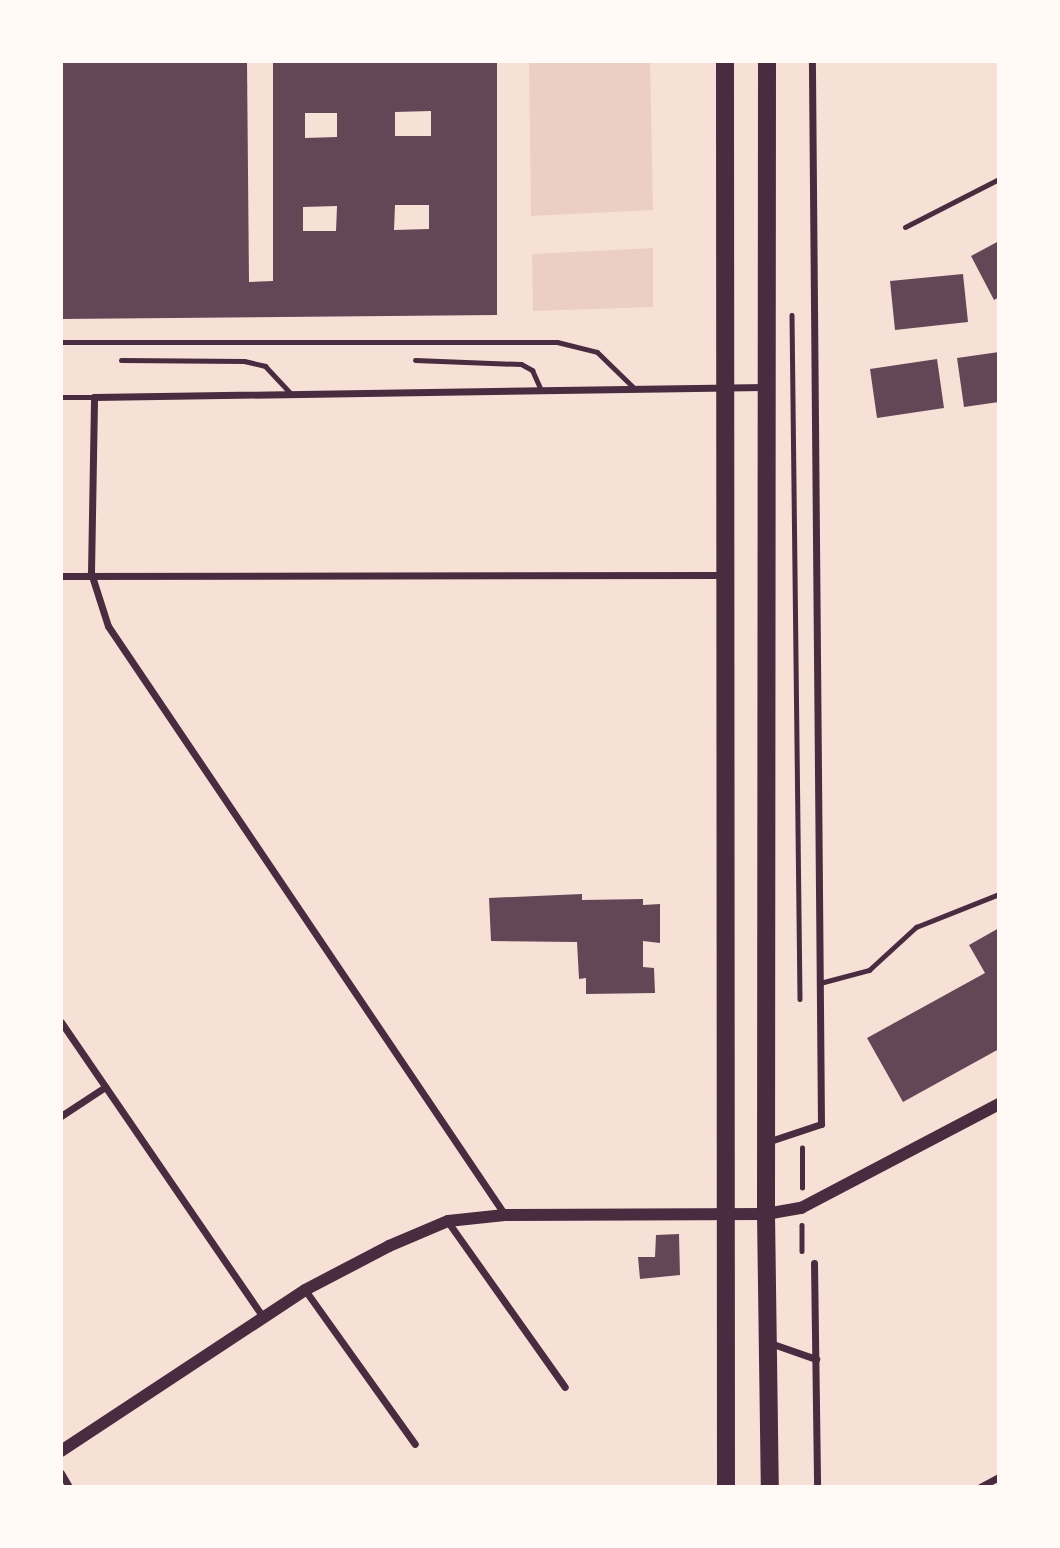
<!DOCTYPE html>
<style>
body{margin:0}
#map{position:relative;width:1060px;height:1548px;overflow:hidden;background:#f7e1d7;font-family:Inter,sans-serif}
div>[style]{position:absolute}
.green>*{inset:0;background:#ebcfc5}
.building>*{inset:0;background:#644757}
.path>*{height:4.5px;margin:-2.25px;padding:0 2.25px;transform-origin:2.25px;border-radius:2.25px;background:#4a2c40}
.service>*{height:5px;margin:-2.5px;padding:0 2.5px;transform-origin:2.5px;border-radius:2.5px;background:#4a2c40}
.minor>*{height:7px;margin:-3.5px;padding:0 3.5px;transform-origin:3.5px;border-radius:3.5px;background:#4a2c40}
.tertiary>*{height:12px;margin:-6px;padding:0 6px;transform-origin:6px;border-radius:6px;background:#4a2c40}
.primary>*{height:18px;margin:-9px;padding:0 9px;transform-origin:9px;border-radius:9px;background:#4a2c40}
span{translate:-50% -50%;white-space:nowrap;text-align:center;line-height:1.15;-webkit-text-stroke:5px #fffaf5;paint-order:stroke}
.frame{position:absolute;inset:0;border:63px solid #fffaf5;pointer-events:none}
</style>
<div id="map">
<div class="green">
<i style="clip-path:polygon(529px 61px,650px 61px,653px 210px,531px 216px)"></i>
<i style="clip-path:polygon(653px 248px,653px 307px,533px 311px,532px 254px)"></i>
</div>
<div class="building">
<i style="clip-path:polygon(evenodd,61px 61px,247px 61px,249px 282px,273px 281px,273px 61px,497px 61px,497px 315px,61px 319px,61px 61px,431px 111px,431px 136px,395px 136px,395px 112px,431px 111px,61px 61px,305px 113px,337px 113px,337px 137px,305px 138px,305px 113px,61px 61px,395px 205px,429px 205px,429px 229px,394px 230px,395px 205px,61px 61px,337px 206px,336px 231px,303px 231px,303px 207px,337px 206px)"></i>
<i style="clip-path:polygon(999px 241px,999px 297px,994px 300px,971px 256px)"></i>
<i style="clip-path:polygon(963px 274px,968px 322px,895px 330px,890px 281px)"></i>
<i style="clip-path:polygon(999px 352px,999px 402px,964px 407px,957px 358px)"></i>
<i style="clip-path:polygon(937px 359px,944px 408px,877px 418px,870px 369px)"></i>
<i style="clip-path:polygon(582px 894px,582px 900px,643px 899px,643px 905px,660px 904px,660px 943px,643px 941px,643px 967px,654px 968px,655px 993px,586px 994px,586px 978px,579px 979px,577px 942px,491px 941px,489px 898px)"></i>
<i style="clip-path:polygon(999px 928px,999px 1049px,903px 1102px,867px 1038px,985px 973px,969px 945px)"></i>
<i style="clip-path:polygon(679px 1234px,680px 1275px,640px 1279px,638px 1257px,655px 1257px,656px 1235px)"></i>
</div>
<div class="path">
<i style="left:792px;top:315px;width:684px;rotate:89.33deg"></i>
<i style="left:802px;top:1188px;width:40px;rotate:-90deg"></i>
<i style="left:802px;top:1225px;width:26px;rotate:90deg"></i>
</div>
<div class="service">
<i style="left:905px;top:227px;width:106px;rotate:-27.1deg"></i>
<i style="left:61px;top:342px;width:496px"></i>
<i style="left:557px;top:342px;width:41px;rotate:14deg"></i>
<i style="left:597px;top:352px;width:53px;rotate:44.2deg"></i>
<i style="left:121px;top:360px;width:123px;rotate:0.5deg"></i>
<i style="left:244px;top:361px;width:22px;rotate:13deg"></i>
<i style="left:265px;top:366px;width:37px;rotate:47deg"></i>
<i style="left:415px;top:360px;width:106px;rotate:2.2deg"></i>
<i style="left:521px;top:364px;width:13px;rotate:29deg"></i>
<i style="left:532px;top:370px;width:22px;rotate:66deg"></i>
<i style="left:61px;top:397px;width:33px"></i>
<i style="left:820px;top:983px;width:51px;rotate:-14.9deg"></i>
<i style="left:869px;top:970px;width:64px;rotate:-42.5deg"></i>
<i style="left:916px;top:927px;width:89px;rotate:-21.7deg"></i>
</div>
<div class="minor">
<i style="left:61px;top:576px;width:662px;rotate:-0.09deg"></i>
<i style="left:61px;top:1022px;width:358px;rotate:55.6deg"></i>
<i style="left:61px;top:1116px;width:53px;rotate:-33.4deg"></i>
<i style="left:767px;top:1142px;width:57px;rotate:-18.4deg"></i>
<i style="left:821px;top:1124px;width:1063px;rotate:-90.49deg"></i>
<i style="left:505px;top:1215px;width:710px;rotate:-123.98deg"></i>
<i style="left:108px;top:626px;width:56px;rotate:-107.8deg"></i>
<i style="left:91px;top:573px;width:176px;rotate:-89deg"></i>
<i style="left:94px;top:397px;width:673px;rotate:-0.85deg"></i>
<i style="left:448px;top:1222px;width:202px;rotate:54.7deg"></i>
<i style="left:814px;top:1263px;width:224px;rotate:89.2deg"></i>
<i style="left:305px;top:1290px;width:189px;rotate:54.5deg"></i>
<i style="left:770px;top:1343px;width:49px;rotate:19.2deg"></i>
<i style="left:61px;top:1473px;width:16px;rotate:60deg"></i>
<i style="left:980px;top:1487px;width:21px;rotate:-28deg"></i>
</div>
<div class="tertiary">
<i style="left:61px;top:1451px;width:292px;rotate:-33.4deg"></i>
<i style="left:305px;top:1290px;width:95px;rotate:-27.6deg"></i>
<i style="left:389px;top:1246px;width:64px;rotate:-23deg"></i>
<i style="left:448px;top:1221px;width:57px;rotate:-6deg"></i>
<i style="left:505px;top:1215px;width:261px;rotate:-0.2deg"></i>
<i style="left:766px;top:1214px;width:36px;rotate:-10deg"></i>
<i style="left:801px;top:1208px;width:224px;rotate:-27.7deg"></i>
</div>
<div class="primary">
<i style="left:725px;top:61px;width:1426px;rotate:89.96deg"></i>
<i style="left:767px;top:61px;width:1153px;rotate:90.05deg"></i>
<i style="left:766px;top:1214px;width:273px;rotate:89.2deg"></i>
</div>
<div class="frame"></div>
</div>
